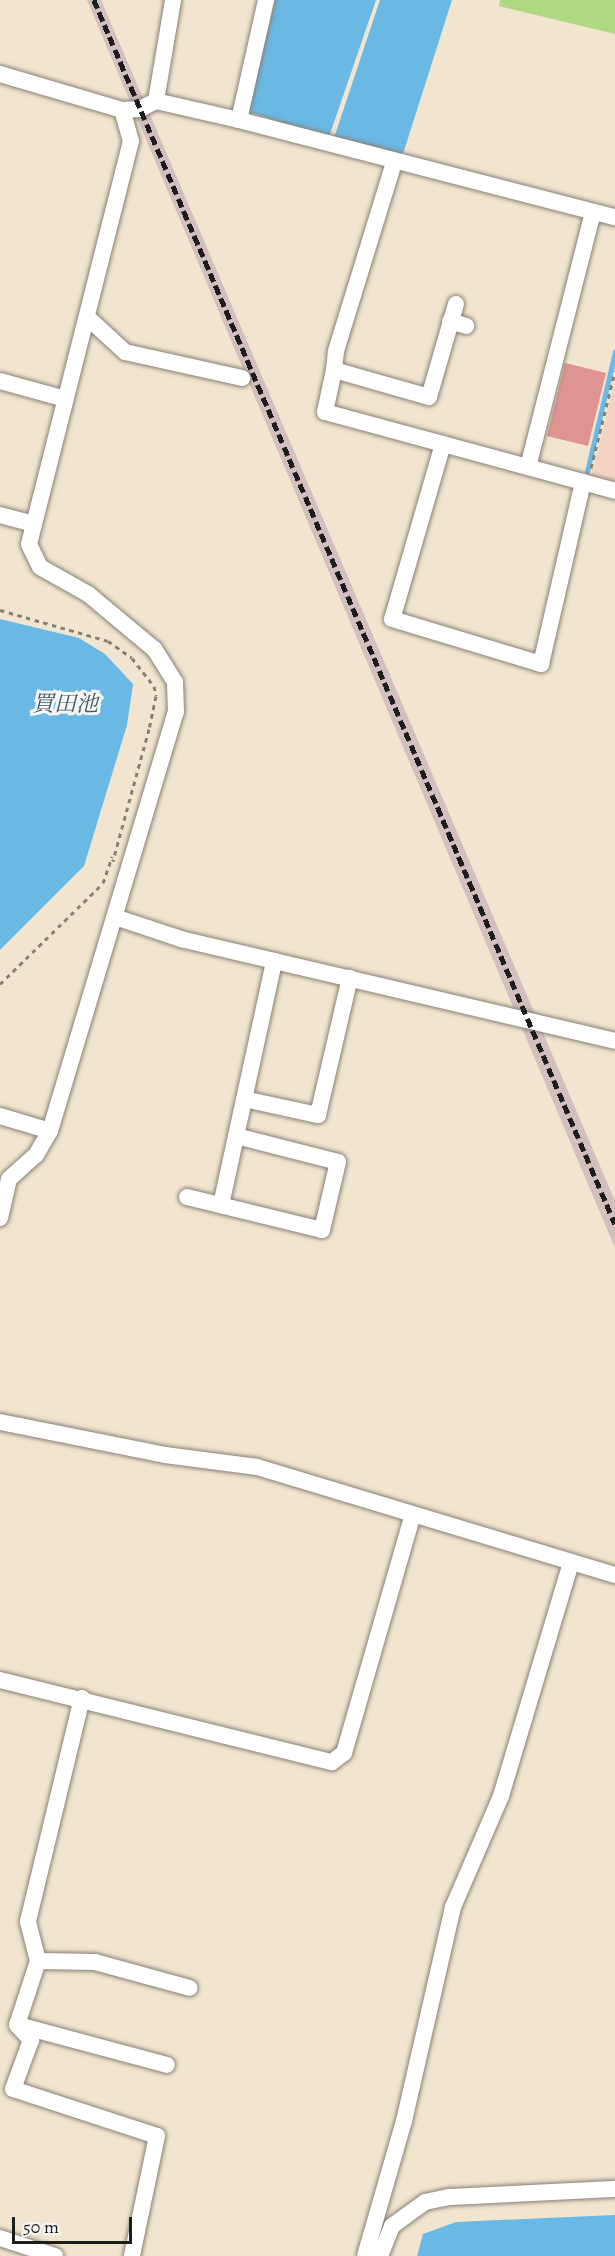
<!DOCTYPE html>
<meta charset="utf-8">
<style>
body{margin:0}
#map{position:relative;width:615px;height:2256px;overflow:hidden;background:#f2e5cf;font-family:Alegreya,"Noto Serif JP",serif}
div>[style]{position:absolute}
.built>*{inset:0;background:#f5d3c2}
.industrial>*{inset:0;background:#d1c0bd}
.green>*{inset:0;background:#b0d781}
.water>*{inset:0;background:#6ab8e4}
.stream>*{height:4.5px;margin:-2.25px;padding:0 2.25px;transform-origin:2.25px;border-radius:2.25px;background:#6ab8e4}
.building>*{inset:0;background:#df9392}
.path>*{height:3px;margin-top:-1.5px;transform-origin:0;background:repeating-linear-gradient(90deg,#878076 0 4.5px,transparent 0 9px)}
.roads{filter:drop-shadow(0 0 2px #878076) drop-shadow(0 0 2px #878076)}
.minor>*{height:16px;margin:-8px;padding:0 8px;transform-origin:8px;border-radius:8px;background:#fff}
.rail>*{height:4.5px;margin-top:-2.25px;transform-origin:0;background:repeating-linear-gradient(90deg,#1c1c1c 0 9px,transparent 0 13.5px)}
span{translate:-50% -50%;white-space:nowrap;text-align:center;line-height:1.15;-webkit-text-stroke:6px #f6f6f2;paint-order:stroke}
.water-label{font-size:22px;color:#3b5a6c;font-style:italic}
.scale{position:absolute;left:12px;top:2217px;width:120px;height:27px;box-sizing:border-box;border:3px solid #1c1c1c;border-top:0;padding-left:8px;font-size:18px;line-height:21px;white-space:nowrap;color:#1c1c1c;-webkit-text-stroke:4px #f6f6f2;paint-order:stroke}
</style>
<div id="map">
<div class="built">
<i style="clip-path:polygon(615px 381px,615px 484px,591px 478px)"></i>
</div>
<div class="industrial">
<i style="clip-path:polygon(87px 0,101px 0,615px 1201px,615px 1248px)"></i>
</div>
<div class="green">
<i style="clip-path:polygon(500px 0,615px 0,615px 34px,499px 6px)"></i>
</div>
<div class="water">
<i style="clip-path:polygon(275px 0,376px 0,329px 137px,248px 112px)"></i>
<i style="clip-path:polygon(380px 0,452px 0,402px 157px,334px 138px)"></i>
<i style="clip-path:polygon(0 619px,79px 638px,105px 654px,133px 684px,127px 725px,84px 866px,0 950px)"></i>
<i style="clip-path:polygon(615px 2215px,615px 2256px,417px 2256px,423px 2234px,456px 2222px)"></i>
</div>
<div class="stream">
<i style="left:587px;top:472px;width:123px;rotate:-76.9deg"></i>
</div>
<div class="building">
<i style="clip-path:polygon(565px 363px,606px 373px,588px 446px,547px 436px)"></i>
</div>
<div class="path">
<i style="left:591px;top:468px;width:100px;rotate:-76.1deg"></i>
<i style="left:0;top:610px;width:112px;rotate:16deg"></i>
<i style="left:108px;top:641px;width:29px;rotate:35deg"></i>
<i style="left:132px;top:658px;width:36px;rotate:52deg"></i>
<i style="left:154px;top:686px;width:10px;rotate:79deg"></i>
<i style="left:156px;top:696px;width:34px;rotate:102deg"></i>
<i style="left:149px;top:729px;width:137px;rotate:105.3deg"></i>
<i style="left:0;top:984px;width:144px;rotate:-44.4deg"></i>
<i style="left:103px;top:883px;width:28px;rotate:-71deg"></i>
</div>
<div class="roads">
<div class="minor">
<i style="left:0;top:74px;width:127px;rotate:16.4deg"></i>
<i style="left:122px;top:110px;width:18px;rotate:-3deg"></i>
<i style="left:140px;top:109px;width:18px;rotate:-27deg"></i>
<i style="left:156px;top:101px;width:85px;rotate:12.9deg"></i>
<i style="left:239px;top:120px;width:388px;rotate:14.5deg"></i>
<i style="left:156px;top:101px;width:102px;rotate:-80.4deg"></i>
<i style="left:239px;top:120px;width:123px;rotate:-77.3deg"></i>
<i style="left:456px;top:304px;width:97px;rotate:106.2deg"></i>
<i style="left:429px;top:397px;width:99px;rotate:-164.1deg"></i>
<i style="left:334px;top:370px;width:43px;rotate:102.1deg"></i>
<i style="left:325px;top:412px;width:301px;rotate:15.2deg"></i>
<i style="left:87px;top:317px;width:52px;rotate:42.6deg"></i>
<i style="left:125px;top:352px;width:120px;rotate:12.5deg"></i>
<i style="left:450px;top:321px;width:17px;rotate:17deg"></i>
<i style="left:334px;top:370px;width:19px;rotate:-84deg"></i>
<i style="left:336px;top:351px;width:197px;rotate:-72.9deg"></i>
<i style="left:0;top:381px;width:68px;rotate:15.3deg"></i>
<i style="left:443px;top:444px;width:182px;rotate:106.2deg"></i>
<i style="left:392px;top:619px;width:156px;rotate:16.8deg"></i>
<i style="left:541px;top:664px;width:187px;rotate:-77deg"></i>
<i style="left:528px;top:467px;width:263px;rotate:-75.7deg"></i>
<i style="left:0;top:515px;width:35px;rotate:15deg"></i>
<i style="left:115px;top:917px;width:70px;rotate:18.4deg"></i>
<i style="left:181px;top:939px;width:446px;rotate:13.2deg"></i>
<i style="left:244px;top:1099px;width:76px;rotate:12.2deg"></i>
<i style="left:318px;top:1115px;width:141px;rotate:-76.9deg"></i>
<i style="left:0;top:1116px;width:52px;rotate:16.7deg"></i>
<i style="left:187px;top:1197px;width:139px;rotate:13.7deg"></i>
<i style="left:322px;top:1230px;width:70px;rotate:-76.8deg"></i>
<i style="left:338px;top:1162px;width:105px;rotate:-165.7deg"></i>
<i style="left:221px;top:1205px;width:250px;rotate:-77.7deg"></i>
<i style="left:0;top:1218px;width:40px;rotate:-77deg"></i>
<i style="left:9px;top:1179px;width:36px;rotate:-42deg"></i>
<i style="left:36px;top:1155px;width:28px;rotate:-60deg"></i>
<i style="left:50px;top:1131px;width:438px;rotate:-73.3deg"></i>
<i style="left:176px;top:712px;width:30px;rotate:-92deg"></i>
<i style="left:175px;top:682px;width:39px;rotate:-122deg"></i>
<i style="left:154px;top:649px;width:86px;rotate:-140.2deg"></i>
<i style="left:88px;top:594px;width:55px;rotate:-150.6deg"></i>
<i style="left:40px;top:567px;width:25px;rotate:-116deg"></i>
<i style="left:29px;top:544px;width:416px;rotate:-75.8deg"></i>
<i style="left:131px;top:141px;width:32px;rotate:-106deg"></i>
<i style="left:0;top:1422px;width:168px;rotate:11.3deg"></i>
<i style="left:165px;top:1455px;width:93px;rotate:7.4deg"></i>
<i style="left:257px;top:1467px;width:374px;rotate:16.8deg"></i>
<i style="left:0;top:1680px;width:342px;rotate:13.9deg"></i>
<i style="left:332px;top:1762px;width:15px;rotate:-37deg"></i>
<i style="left:344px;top:1753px;width:246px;rotate:-73.9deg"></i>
<i style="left:82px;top:1698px;width:230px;rotate:103.6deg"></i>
<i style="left:28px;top:1922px;width:40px;rotate:75.6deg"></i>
<i style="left:38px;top:1961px;width:67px;rotate:108.2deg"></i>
<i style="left:17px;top:2025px;width:21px;rotate:47deg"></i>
<i style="left:31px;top:2040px;width:52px;rotate:110.2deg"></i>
<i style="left:13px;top:2089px;width:151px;rotate:18.1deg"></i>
<i style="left:157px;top:2136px;width:123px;rotate:101.8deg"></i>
<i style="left:38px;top:1961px;width:57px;rotate:1deg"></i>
<i style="left:95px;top:1962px;width:98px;rotate:15.3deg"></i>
<i style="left:18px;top:2025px;width:154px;rotate:15deg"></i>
<i style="left:0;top:2238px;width:58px;rotate:18.1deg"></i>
<i style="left:365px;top:2256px;width:141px;rotate:-73.9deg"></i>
<i style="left:404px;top:2121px;width:220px;rotate:-77.1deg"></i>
<i style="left:453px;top:1907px;width:121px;rotate:-66.6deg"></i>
<i style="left:501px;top:1796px;width:244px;rotate:-73.3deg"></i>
<i style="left:380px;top:2256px;width:32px;rotate:-68deg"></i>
<i style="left:392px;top:2226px;width:41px;rotate:-36deg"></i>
<i style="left:425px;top:2202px;width:25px;rotate:-12deg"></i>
<i style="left:449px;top:2197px;width:166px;rotate:-2.8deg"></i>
</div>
</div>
<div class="rail">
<i style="left:94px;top:0;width:1330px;rotate:66.94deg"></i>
</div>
<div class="water-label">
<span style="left:65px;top:705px">買田池</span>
</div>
<div class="scale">50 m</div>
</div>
